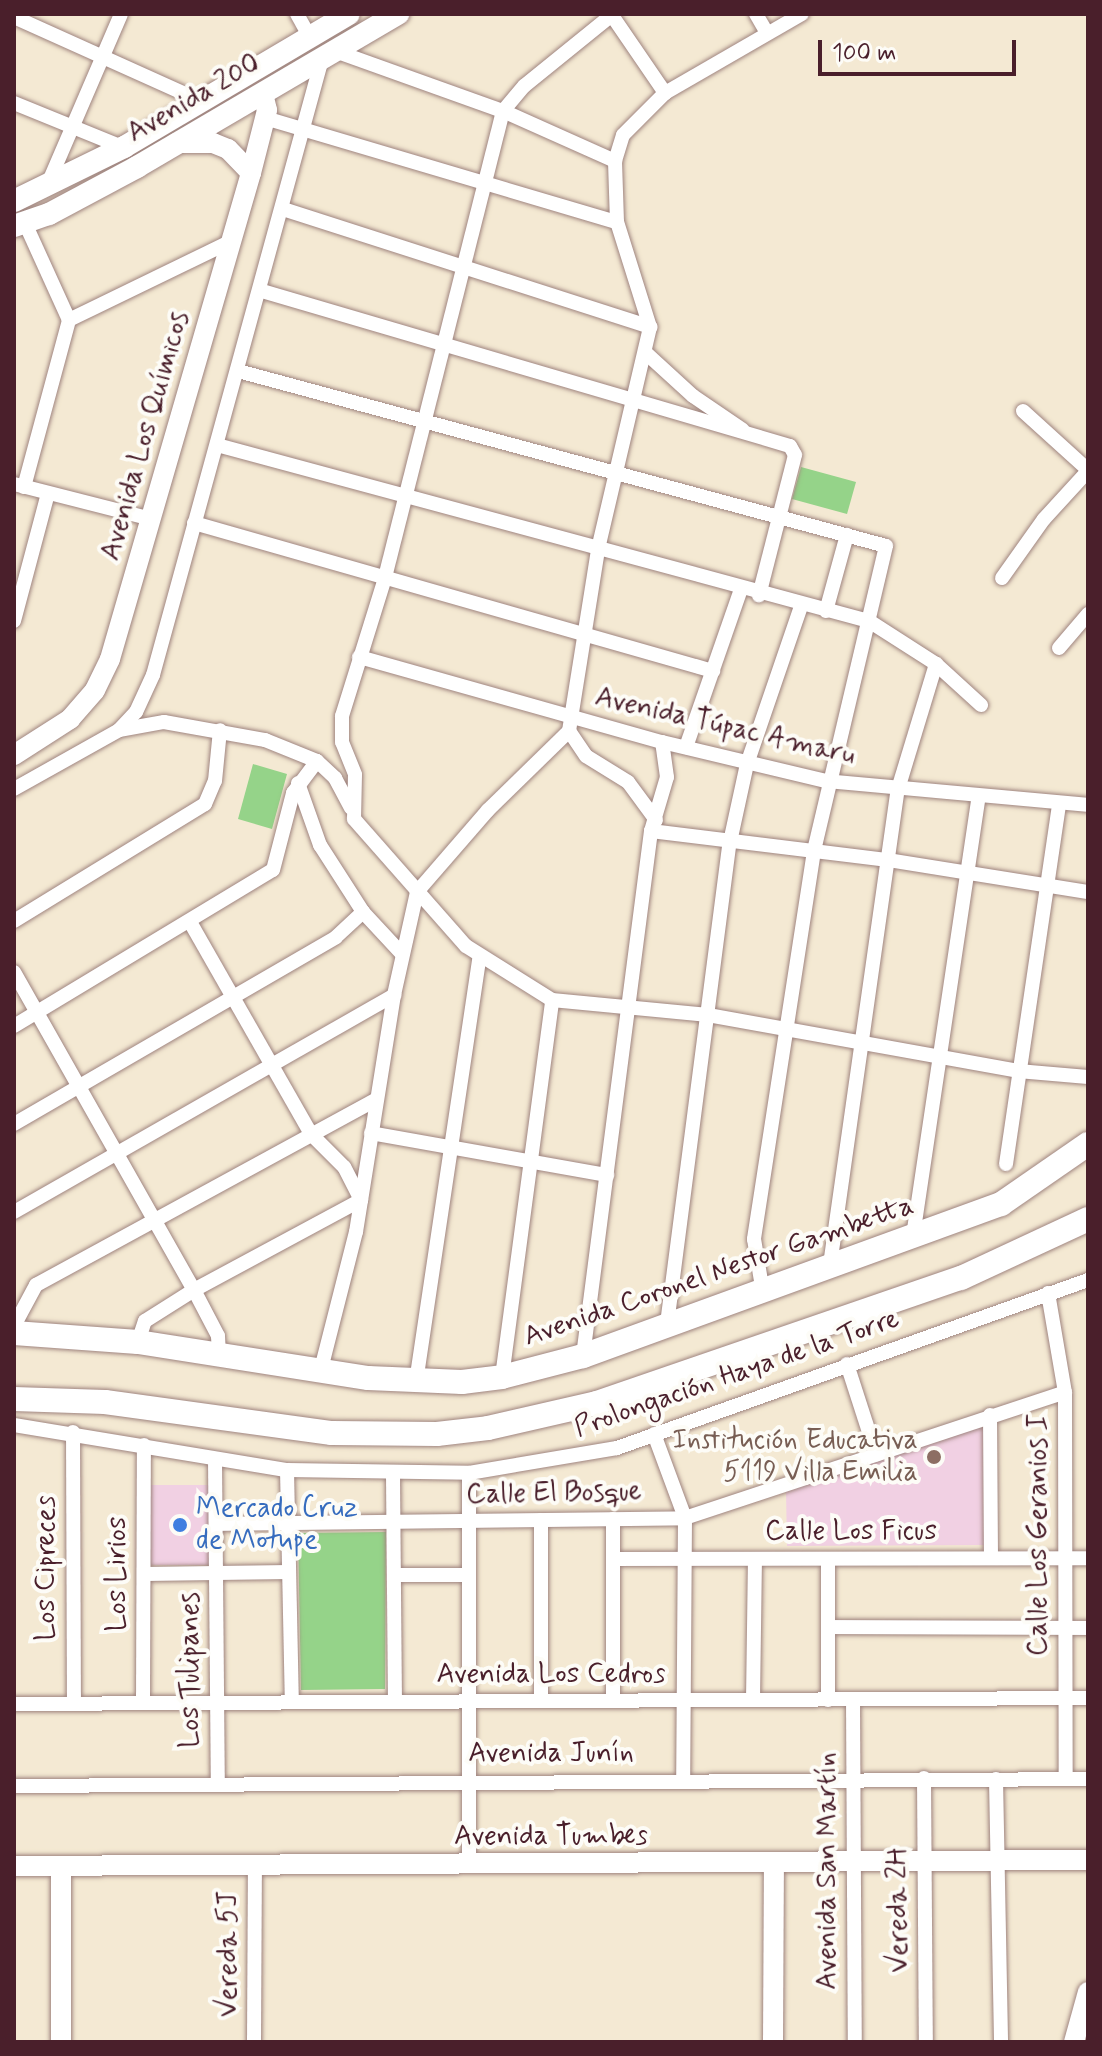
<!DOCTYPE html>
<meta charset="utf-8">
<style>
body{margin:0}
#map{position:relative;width:1102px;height:2056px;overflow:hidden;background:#f4e9d3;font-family:Mynerve,sans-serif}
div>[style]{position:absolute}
.built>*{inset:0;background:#f1d0e3}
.green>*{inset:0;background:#95d389}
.roads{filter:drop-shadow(0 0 2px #9f847f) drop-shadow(0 0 2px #9f847f)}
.street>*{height:14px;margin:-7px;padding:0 7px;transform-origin:7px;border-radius:7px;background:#fff}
.secondary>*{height:20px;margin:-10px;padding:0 10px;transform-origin:10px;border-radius:10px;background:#fff}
.primary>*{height:22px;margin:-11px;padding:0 11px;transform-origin:11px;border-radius:11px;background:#fff}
.highway>*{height:24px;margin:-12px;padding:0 12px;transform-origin:12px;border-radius:12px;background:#fff}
.dots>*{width:22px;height:22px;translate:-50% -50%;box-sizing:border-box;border:4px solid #fdfcf7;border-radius:50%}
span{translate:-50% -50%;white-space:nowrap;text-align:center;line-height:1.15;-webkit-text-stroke:8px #fdfcf7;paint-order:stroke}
.street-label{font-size:28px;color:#4a1f2b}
.education-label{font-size:28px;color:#785e54}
.right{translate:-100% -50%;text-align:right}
.shop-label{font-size:28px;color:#366cbe}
.left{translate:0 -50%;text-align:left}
.frame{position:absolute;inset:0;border:16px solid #4a1f2b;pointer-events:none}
.scale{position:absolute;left:818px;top:40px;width:198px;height:36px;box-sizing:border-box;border:4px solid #4a1f2b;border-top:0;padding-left:10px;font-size:24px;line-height:28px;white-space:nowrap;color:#4a1f2b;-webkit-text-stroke:6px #fdfcf7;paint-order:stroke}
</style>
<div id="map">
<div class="built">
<i style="clip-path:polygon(983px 1423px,984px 1545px,787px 1546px,786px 1490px)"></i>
<i style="clip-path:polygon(150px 1485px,210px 1485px,210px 1565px,150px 1565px)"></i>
</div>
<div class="green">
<i style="clip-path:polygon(801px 467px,856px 482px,847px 514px,792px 499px)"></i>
<i style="clip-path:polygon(253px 764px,287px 774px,272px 829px,238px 819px)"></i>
<i style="clip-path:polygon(386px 1532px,385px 1689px,301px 1690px,298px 1533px)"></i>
</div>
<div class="roads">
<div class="street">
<i style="left:297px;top:14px;width:26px;rotate:61deg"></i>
<i style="left:611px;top:14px;width:96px;rotate:55.6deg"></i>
<i style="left:613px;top:14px;width:114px;rotate:141deg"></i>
<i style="left:524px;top:86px;width:33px;rotate:130deg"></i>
<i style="left:503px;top:111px;width:482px;rotate:104.2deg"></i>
<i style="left:385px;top:578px;width:145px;rotate:107.3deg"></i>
<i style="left:342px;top:716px;width:26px;rotate:90deg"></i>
<i style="left:342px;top:742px;width:35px;rotate:68deg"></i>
<i style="left:355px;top:775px;width:44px;rotate:91.3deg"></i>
<i style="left:354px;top:819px;width:169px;rotate:48.6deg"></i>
<i style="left:466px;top:946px;width:102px;rotate:32.1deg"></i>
<i style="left:552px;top:1000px;width:157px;rotate:5.5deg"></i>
<i style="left:708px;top:1015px;width:315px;rotate:10.2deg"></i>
<i style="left:1018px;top:1071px;width:70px;rotate:4.9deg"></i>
<i style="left:756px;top:14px;width:22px;rotate:60deg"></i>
<i style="left:14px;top:17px;width:205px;rotate:24.2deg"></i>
<i style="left:335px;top:51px;width:178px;rotate:19.7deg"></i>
<i style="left:503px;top:111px;width:123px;rotate:24.1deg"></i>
<i style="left:14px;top:103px;width:120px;rotate:22.1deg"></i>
<i style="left:265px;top:118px;width:367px;rotate:16.5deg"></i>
<i style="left:47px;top:186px;width:187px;rotate:-66.7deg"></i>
<i style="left:283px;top:209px;width:386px;rotate:17.8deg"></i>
<i style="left:262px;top:291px;width:550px;rotate:16.36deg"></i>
<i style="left:790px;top:446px;width:10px;rotate:61deg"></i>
<i style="left:795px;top:455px;width:145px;rotate:104.4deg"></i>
<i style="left:69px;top:320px;width:181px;rotate:-25.9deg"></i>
<i style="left:647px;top:354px;width:62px;rotate:42.4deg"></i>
<i style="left:693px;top:396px;width:60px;rotate:34.2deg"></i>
<i style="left:238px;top:371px;width:671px;rotate:15.11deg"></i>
<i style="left:886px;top:546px;width:313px;rotate:103.3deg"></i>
<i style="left:814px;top:851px;width:393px;rotate:98.8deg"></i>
<i style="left:754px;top:1239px;width:49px;rotate:80.5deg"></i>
<i style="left:1023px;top:411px;width:88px;rotate:42.2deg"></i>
<i style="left:217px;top:445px;width:675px;rotate:15.11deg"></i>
<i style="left:869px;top:621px;width:80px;rotate:32.7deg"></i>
<i style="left:936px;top:664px;width:61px;rotate:42.3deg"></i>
<i style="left:14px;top:484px;width:141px;rotate:14.3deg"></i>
<i style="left:24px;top:487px;width:173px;rotate:-74.9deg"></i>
<i style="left:69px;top:320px;width:107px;rotate:-114.4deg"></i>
<i style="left:194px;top:523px;width:540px;rotate:15.92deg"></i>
<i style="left:1002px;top:578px;width:72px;rotate:-54.6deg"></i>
<i style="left:1044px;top:519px;width:65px;rotate:-47.5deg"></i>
<i style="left:826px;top:611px;width:79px;rotate:-74.6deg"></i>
<i style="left:14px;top:621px;width:132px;rotate:-75.1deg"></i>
<i style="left:1059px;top:648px;width:45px;rotate:-49.5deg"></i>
<i style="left:359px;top:657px;width:315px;rotate:15.7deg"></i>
<i style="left:662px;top:742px;width:169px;rotate:13.4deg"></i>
<i style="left:826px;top:781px;width:263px;rotate:5.2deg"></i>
<i style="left:119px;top:730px;width:25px;rotate:-47deg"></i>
<i style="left:136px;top:712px;width:41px;rotate:-65.3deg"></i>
<i style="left:153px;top:675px;width:639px;rotate:-74.66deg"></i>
<i style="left:686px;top:747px;width:167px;rotate:-70.8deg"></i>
<i style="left:298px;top:783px;width:66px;rotate:70.5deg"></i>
<i style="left:320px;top:845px;width:80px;rotate:57.3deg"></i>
<i style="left:363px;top:912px;width:57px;rotate:47.1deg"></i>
<i style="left:14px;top:789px;width:120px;rotate:-29.3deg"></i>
<i style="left:119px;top:730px;width:46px;rotate:-10.1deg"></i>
<i style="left:164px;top:722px;width:103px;rotate:10.1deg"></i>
<i style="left:265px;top:740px;width:56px;rotate:22deg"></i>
<i style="left:317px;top:761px;width:25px;rotate:43deg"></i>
<i style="left:335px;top:778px;width:34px;rotate:62deg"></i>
<i style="left:656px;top:820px;width:47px;rotate:-126.4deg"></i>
<i style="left:628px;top:782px;width:49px;rotate:-148.2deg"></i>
<i style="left:586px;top:756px;width:30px;rotate:-124deg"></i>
<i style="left:569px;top:731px;width:184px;rotate:-80.9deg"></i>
<i style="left:598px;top:549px;width:228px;rotate:-76.8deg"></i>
<i style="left:650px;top:327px;width:110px;rotate:-107.4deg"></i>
<i style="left:617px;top:222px;width:61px;rotate:-91.9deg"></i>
<i style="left:615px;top:161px;width:27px;rotate:-73deg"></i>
<i style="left:623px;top:135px;width:59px;rotate:-45deg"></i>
<i style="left:665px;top:93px;width:158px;rotate:-30deg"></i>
<i style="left:651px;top:831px;width:239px;rotate:7deg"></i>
<i style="left:888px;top:860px;width:203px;rotate:9.1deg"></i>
<i style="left:14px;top:921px;width:224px;rotate:-31.5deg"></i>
<i style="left:205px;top:804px;width:25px;rotate:-67deg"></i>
<i style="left:215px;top:781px;width:51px;rotate:-84.4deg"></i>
<i style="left:14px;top:972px;width:365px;rotate:60.5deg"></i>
<i style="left:194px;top:1290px;width:52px;rotate:62.4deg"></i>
<i style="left:218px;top:1336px;width:18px;rotate:87deg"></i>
<i style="left:14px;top:1026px;width:302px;rotate:-31.1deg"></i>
<i style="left:273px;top:870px;width:80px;rotate:-75.4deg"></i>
<i style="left:293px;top:793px;width:40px;rotate:-53deg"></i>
<i style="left:14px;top:1124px;width:372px;rotate:-30.1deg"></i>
<i style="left:336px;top:937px;width:37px;rotate:-43deg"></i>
<i style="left:371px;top:1133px;width:240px;rotate:10.1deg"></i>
<i style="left:1006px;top:1164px;width:365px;rotate:-81.6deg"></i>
<i style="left:14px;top:1212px;width:438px;rotate:-29.7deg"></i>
<i style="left:913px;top:1236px;width:445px;rotate:-81.5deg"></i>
<i style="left:830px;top:1265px;width:481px;rotate:-81.9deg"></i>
<i style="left:898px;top:789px;width:131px;rotate:-73.1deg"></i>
<i style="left:1048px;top:1293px;width:100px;rotate:80.3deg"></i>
<i style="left:1065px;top:1392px;width:387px;rotate:89.9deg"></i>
<i style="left:667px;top:1324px;width:486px;rotate:-82.6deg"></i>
<i style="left:730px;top:842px;width:80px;rotate:-77.7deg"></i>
<i style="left:747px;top:764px;width:167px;rotate:-71.1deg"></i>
<i style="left:14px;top:1326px;width:47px;rotate:-61.8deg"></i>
<i style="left:36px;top:1285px;width:387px;rotate:-28.6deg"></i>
<i style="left:138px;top:1342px;width:22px;rotate:-72deg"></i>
<i style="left:145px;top:1321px;width:58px;rotate:-32.3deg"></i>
<i style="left:194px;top:1290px;width:190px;rotate:-28.3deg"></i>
<i style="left:361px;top:1200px;width:37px;rotate:-117deg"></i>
<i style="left:344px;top:1167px;width:47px;rotate:-135deg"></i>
<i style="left:311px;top:1134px;width:244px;rotate:-119.7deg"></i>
<i style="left:583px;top:1356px;width:529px;rotate:-82.62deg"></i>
<i style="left:651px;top:831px;width:56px;rotate:-73.5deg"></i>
<i style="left:667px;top:777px;width:35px;rotate:-98deg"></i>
<i style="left:847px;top:1364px;width:95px;rotate:72.1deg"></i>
<i style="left:320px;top:1373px;width:146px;rotate:-75.7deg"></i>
<i style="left:356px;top:1232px;width:240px;rotate:-80.9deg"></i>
<i style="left:394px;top:995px;width:106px;rotate:-77.4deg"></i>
<i style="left:417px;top:892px;width:108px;rotate:-49.1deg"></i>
<i style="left:488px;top:810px;width:113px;rotate:-44.3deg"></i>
<i style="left:502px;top:1377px;width:380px;rotate:-82.4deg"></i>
<i style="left:416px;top:1382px;width:431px;rotate:-81.5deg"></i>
<i style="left:990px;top:1415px;width:143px;rotate:89.6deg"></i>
<i style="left:14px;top:1425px;width:277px;rotate:9.4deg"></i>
<i style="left:287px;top:1470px;width:182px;rotate:0.9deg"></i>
<i style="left:469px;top:1473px;width:150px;rotate:-9.6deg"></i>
<i style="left:617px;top:1448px;width:500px;rotate:-19.63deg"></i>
<i style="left:73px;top:1432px;width:272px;rotate:89.8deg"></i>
<i style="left:654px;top:1434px;width:90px;rotate:69.7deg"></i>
<i style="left:685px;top:1518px;width:261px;rotate:90.4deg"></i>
<i style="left:215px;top:1460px;width:323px;rotate:89.5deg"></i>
<i style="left:287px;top:1470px;width:232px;rotate:88.8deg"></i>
<i style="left:393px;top:1476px;width:226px;rotate:89.5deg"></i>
<i style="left:613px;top:1519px;width:182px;rotate:90deg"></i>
<i style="left:541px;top:1520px;width:181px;rotate:90deg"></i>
<i style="left:216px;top:1524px;width:469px;rotate:-0.7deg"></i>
<i style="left:685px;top:1518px;width:400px;rotate:-18.3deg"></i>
<i style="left:613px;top:1559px;width:475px;rotate:-0.1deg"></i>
<i style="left:828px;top:1559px;width:141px;rotate:90deg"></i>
<i style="left:145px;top:1574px;width:144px;rotate:-0.8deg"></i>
<i style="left:394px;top:1575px;width:75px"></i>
<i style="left:828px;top:1627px;width:260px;rotate:0.2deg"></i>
<i style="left:853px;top:1699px;width:343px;rotate:89.7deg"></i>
<i style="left:753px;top:1700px;width:141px;rotate:-89.2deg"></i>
<i style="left:143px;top:1703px;width:258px;rotate:-89.8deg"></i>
<i style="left:14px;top:1704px;width:1074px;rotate:-0.32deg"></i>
<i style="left:924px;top:1778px;width:264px;rotate:89.6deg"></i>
<i style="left:996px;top:1779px;width:263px;rotate:88.9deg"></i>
<i style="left:14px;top:1786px;width:1074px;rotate:-0.37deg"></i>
<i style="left:469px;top:1865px;width:392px;rotate:-90deg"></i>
<i style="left:254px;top:2042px;width:176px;rotate:-89.7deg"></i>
</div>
<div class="secondary">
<i style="left:176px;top:143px;width:37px"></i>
<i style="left:213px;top:143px;width:16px;rotate:22deg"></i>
<i style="left:228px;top:149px;width:33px;rotate:46deg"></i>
<i style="left:14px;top:755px;width:67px;rotate:-32.7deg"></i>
<i style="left:70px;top:719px;width:38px;rotate:-49deg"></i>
<i style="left:95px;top:690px;width:34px;rotate:-64deg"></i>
<i style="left:110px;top:659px;width:506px;rotate:-73.82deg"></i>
<i style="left:251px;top:173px;width:65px;rotate:-75.7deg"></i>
<i style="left:267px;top:110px;width:16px;rotate:-104deg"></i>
<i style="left:14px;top:1866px;width:1074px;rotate:-0.32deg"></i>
<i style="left:61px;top:1866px;width:176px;rotate:90deg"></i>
<i style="left:773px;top:2042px;width:177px;rotate:-89.7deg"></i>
<i style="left:1074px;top:2042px;width:52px;rotate:-74.4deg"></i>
</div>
<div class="primary">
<i style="left:14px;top:201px;width:123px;rotate:-26.1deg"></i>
<i style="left:124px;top:147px;width:261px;rotate:-30.6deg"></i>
<i style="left:14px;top:226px;width:37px;rotate:-19deg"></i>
<i style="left:49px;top:214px;width:100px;rotate:-28.1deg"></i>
<i style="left:137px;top:167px;width:303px;rotate:-30.4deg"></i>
</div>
<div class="highway">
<i style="left:14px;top:1333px;width:124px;rotate:4.2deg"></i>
<i style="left:138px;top:1342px;width:233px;rotate:8.9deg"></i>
<i style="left:368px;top:1378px;width:94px;rotate:2.4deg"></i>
<i style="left:462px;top:1382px;width:40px;rotate:-7.1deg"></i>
<i style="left:502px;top:1377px;width:84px;rotate:-14.5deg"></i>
<i style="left:583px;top:1356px;width:445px;rotate:-20deg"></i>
<i style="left:1001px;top:1204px;width:106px;rotate:-34.6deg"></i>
<i style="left:14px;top:1399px;width:91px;rotate:1.9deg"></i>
<i style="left:105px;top:1402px;width:229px;rotate:7.8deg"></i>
<i style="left:332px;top:1433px;width:105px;rotate:0.5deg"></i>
<i style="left:437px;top:1434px;width:51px;rotate:-6.7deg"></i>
<i style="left:488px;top:1428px;width:112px;rotate:-12.9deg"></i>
<i style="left:597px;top:1403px;width:385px;rotate:-19deg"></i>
<i style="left:961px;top:1278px;width:140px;rotate:-24.9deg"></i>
</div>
</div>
<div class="dots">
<i style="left:934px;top:1457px;background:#8d6e63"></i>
<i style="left:180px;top:1525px;background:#3f7fe0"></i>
</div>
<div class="street-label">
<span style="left:194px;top:99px;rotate:-30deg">Avenida 200</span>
<span style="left:146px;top:436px;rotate:-74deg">Avenida Los Químicos</span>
<span style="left:725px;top:727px;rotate:13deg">Avenida Túpac Amaru</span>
<span style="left:719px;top:1272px;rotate:-19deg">Avenida Coronel Nestor Gambetta</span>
<span style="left:737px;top:1374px;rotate:-19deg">Prolongación Haya de la Torre</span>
<span style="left:554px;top:1494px;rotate:-1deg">Calle El Bosque</span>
<span style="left:851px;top:1532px">Calle Los Ficus</span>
<span style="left:1039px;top:1535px;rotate:-90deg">Calle Los Geranios I</span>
<span style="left:47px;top:1568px;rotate:-90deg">Los Cipreces</span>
<span style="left:118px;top:1574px;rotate:-90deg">Los Lirios</span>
<span style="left:191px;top:1670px;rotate:-90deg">Los Tulipanes</span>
<span style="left:551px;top:1675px">Avenida Los Cedros</span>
<span style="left:551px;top:1754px">Avenida Junín</span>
<span style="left:551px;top:1837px">Avenida Tumbes</span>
<span style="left:828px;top:1871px;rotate:-90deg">Avenida San Martín</span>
<span style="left:899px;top:1910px;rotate:-91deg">Vereda 2H</span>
<span style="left:229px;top:1954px;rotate:-90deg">Vereda 5J</span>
</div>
<div class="education-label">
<span class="right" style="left:918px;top:1457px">Institución Educativa<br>5119 Villa Emilia</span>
</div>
<div class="shop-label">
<span class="left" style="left:196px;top:1525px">Mercado Cruz<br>de Motupe</span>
</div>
<div class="frame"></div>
<div class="scale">100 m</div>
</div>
